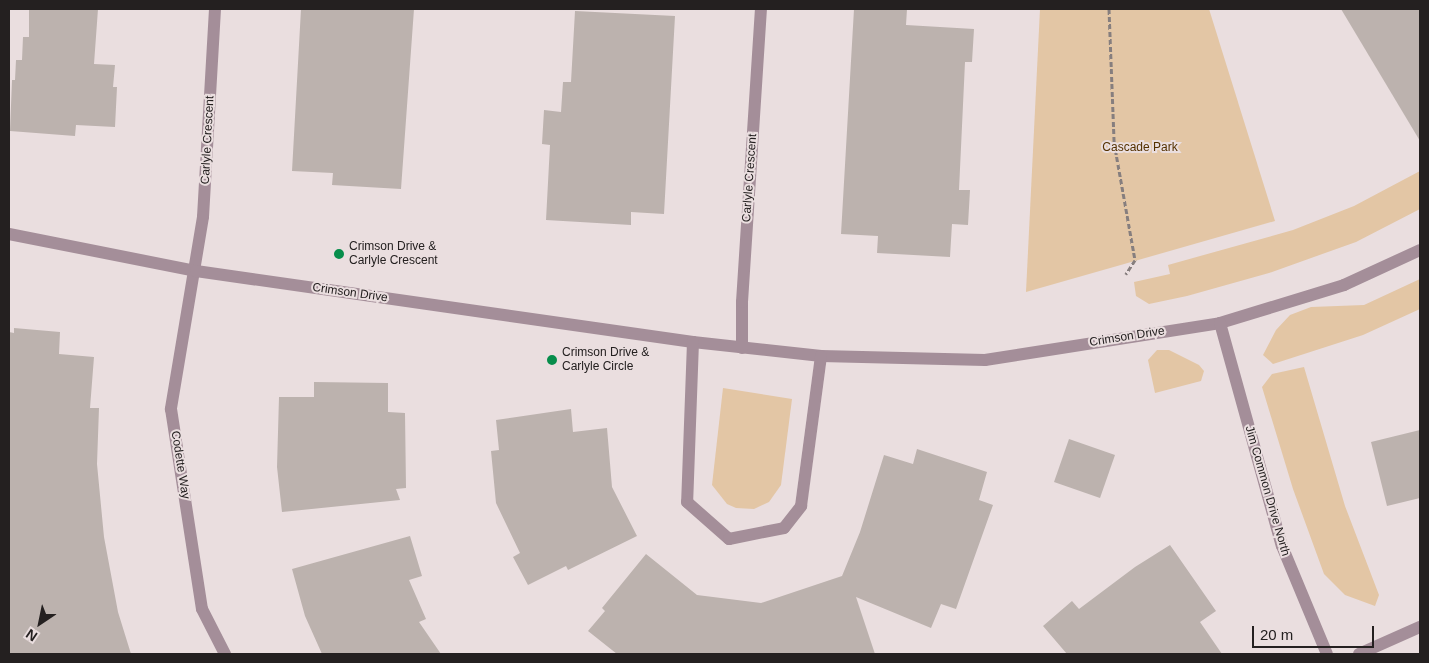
<!DOCTYPE html>
<style>
body{margin:0}
#map{position:relative;width:1429px;height:663px;overflow:hidden;background:#eadedf;font-family:Helvetica,sans-serif}
div>[style]{position:absolute}
.green>*{inset:0;background:#e3c6a5}
.building>*{inset:0;background:#bcb2ae}
.path>*{height:3px;margin-top:-1.5px;transform-origin:0;background:repeating-linear-gradient(90deg,#867e7e 0 5px,transparent 0 7.5px)}
.minor>*{height:12px;margin:-6px;padding:0 6px;transform-origin:6px;border-radius:6px;background:#a48e99}
.dots>*{width:14px;height:14px;translate:-50% -50%;box-sizing:border-box;border:2px solid #eadedf;border-radius:50%}
span{translate:-50% -50%;white-space:nowrap;text-align:center;line-height:1.15;-webkit-text-stroke:4px #eadedf;paint-order:stroke}
.street-label{font-size:12px;color:#242020}
.park-label{font-size:12px;color:#543100}
.poi-label{font-size:12px;color:#242020}
.left{translate:0 -50%;text-align:left}
.frame{position:absolute;inset:0;border:10px solid #242020;pointer-events:none}
.north{position:absolute;left:15px;top:598px;width:50px;height:50px;-webkit-text-stroke:4px #eadedf;paint-order:stroke;rotate:214deg;font-size:14px;font-weight:700;line-height:20px;text-align:center;color:#242020}
.north::after{content:'';display:block;margin:auto;width:18px;height:22px;background:#242020;clip-path:polygon(50% 0,100% 100%,50% 72%,0 100%)}
.scale{position:absolute;left:1252px;top:626px;width:122px;height:22px;box-sizing:border-box;border:2px solid #242020;border-top:0;padding-left:6px;font-size:15px;line-height:18px;white-space:nowrap;color:#242020;-webkit-text-stroke:4px #eadedf;paint-order:stroke}
</style>
<div id="map">
<div class="green">
<i style="clip-path:polygon(1040px 9px,1209px 9px,1275px 221px,1026px 292px)"></i>
<i style="clip-path:polygon(1420px 171px,1420px 209px,1356px 242px,1269px 273px,1187px 296px,1149px 304px,1136px 296px,1134px 282px,1170px 274px,1168px 265px,1293px 230px,1354px 206px)"></i>
<i style="clip-path:polygon(1420px 279px,1420px 309px,1363px 335px,1273px 364px,1263px 355px,1276px 330px,1290px 315px,1311px 307px,1364px 305px)"></i>
<i style="clip-path:polygon(1157px 350px,1169px 350px,1199px 365px,1204px 371px,1201px 381px,1155px 393px,1148px 360px)"></i>
<i style="clip-path:polygon(1304px 367px,1345px 506px,1379px 595px,1375px 606px,1345px 595px,1324px 574px,1293px 489px,1262px 387px,1272px 374px)"></i>
<i style="clip-path:polygon(723px 388px,792px 399px,781px 485px,769px 502px,754px 509px,736px 508px,727px 504px,712px 485px)"></i>
</div>
<div class="building">
<i style="clip-path:polygon(29px 9px,98px 9px,94px 64px,115px 65px,113px 87px,117px 87px,115px 127px,76px 125px,75px 136px,10px 131px,12px 80px,15px 80px,16px 60px,22px 60px,23px 37px,29px 37px)"></i>
<i style="clip-path:polygon(301px 9px,414px 9px,401px 189px,332px 185px,333px 173px,292px 171px)"></i>
<i style="clip-path:polygon(854px 9px,907px 9px,906px 25px,974px 29px,972px 62px,965px 62px,959px 190px,970px 190px,968px 225px,952px 224px,950px 257px,877px 253px,878px 236px,841px 234px)"></i>
<i style="clip-path:polygon(1341px 9px,1420px 9px,1420px 141px)"></i>
<i style="clip-path:polygon(575px 11px,675px 16px,664px 214px,631px 212px,631px 225px,546px 220px,550px 145px,542px 144px,544px 110px,561px 112px,563px 82px,571px 82px)"></i>
<i style="clip-path:polygon(14px 328px,60px 332px,59px 354px,94px 357px,90px 408px,99px 408px,97px 464px,104px 537px,118px 612px,131px 654px,9px 654px,9px 332px,14px 333px)"></i>
<i style="clip-path:polygon(314px 382px,388px 383px,388px 412px,405px 413px,406px 488px,396px 489px,400px 500px,282px 512px,277px 467px,279px 397px,314px 397px)"></i>
<i style="clip-path:polygon(571px 409px,573px 432px,607px 428px,612px 487px,637px 536px,568px 570px,566px 566px,528px 585px,513px 557px,520px 553px,496px 503px,491px 451px,499px 450px,496px 420px)"></i>
<i style="clip-path:polygon(1420px 430px,1420px 498px,1387px 506px,1371px 442px)"></i>
<i style="clip-path:polygon(1069px 439px,1115px 455px,1100px 498px,1054px 482px)"></i>
<i style="clip-path:polygon(917px 449px,987px 472px,979px 500px,993px 505px,956px 609px,941px 604px,931px 628px,856px 597px,875px 654px,617px 654px,588px 631px,605px 611px,602px 608px,646px 554px,697px 595px,761px 603px,842px 576px,860px 532px,884px 455px,913px 464px)"></i>
<i style="clip-path:polygon(410px 536px,422px 576px,409px 580px,426px 619px,419px 622px,441px 654px,322px 654px,305px 616px,292px 569px)"></i>
<i style="clip-path:polygon(1170px 545px,1216px 611px,1200px 622px,1222px 654px,1067px 654px,1043px 626px,1072px 601px,1079px 609px,1135px 567px)"></i>
</div>
<div class="path">
<i style="left:1109px;top:9px;width:133px;rotate:87.8deg"></i>
<i style="left:1114px;top:142px;width:120px;rotate:79.9deg"></i>
<i style="left:1135px;top:260px;width:17px;rotate:123deg"></i>
</div>
<div class="minor">
<i style="left:215px;top:9px;width:208px;rotate:93.3deg"></i>
<i style="left:203px;top:217px;width:195px;rotate:99.5deg"></i>
<i style="left:171px;top:409px;width:202px;rotate:81.2deg"></i>
<i style="left:202px;top:609px;width:51px;rotate:62.9deg"></i>
<i style="left:9px;top:234px;width:191px;rotate:11.2deg"></i>
<i style="left:196px;top:271px;width:502px;rotate:8.13deg"></i>
<i style="left:693px;top:342px;width:129px;rotate:6.2deg"></i>
<i style="left:821px;top:356px;width:164px;rotate:1.4deg"></i>
<i style="left:985px;top:360px;width:238px;rotate:-8.9deg"></i>
<i style="left:1220px;top:323px;width:130px;rotate:-17deg"></i>
<i style="left:1344px;top:285px;width:84px;rotate:-24.7deg"></i>
<i style="left:1220px;top:323px;width:231px;rotate:74.5deg"></i>
<i style="left:1282px;top:546px;width:117px;rotate:67.4deg"></i>
<i style="left:693px;top:342px;width:160px;rotate:92.1deg"></i>
<i style="left:687px;top:502px;width:56px;rotate:41.4deg"></i>
<i style="left:729px;top:539px;width:56px;rotate:-11.3deg"></i>
<i style="left:784px;top:528px;width:28px;rotate:-52deg"></i>
<i style="left:801px;top:506px;width:151px;rotate:-82.4deg"></i>
<i style="left:742px;top:348px;width:46px;rotate:-90deg"></i>
<i style="left:742px;top:302px;width:294px;rotate:-86.3deg"></i>
<i style="left:1359px;top:654px;width:67px;rotate:-23.9deg"></i>
</div>
<div class="dots">
<i style="left:339px;top:254px;background:#078d4b"></i>
<i style="left:552px;top:360px;background:#078d4b"></i>
</div>
<div class="street-label">
<span style="left:208px;top:140px;rotate:-87deg">Carlyle Crescent</span>
<span style="left:750px;top:178px;rotate:-86deg">Carlyle Crescent</span>
<span style="left:350px;top:293px;rotate:8deg">Crimson Drive</span>
<span style="left:1127px;top:337px;rotate:-9deg">Crimson Drive</span>
<span style="left:180px;top:465px;rotate:81deg">Codette Way</span>
<span style="left:1267px;top:491px;rotate:74deg">Jim Common Drive North</span>
</div>
<div class="park-label">
<span style="left:1140px;top:148px">Cascade Park</span>
</div>
<div class="poi-label">
<span class="left" style="left:349px;top:254px">Crimson Drive &amp;<br>Carlyle Crescent</span>
<span class="left" style="left:562px;top:360px">Crimson Drive &amp;<br>Carlyle Circle</span>
</div>
<div class="frame"></div>
<div class="north">N</div>
<div class="scale">20 m</div>
</div>
